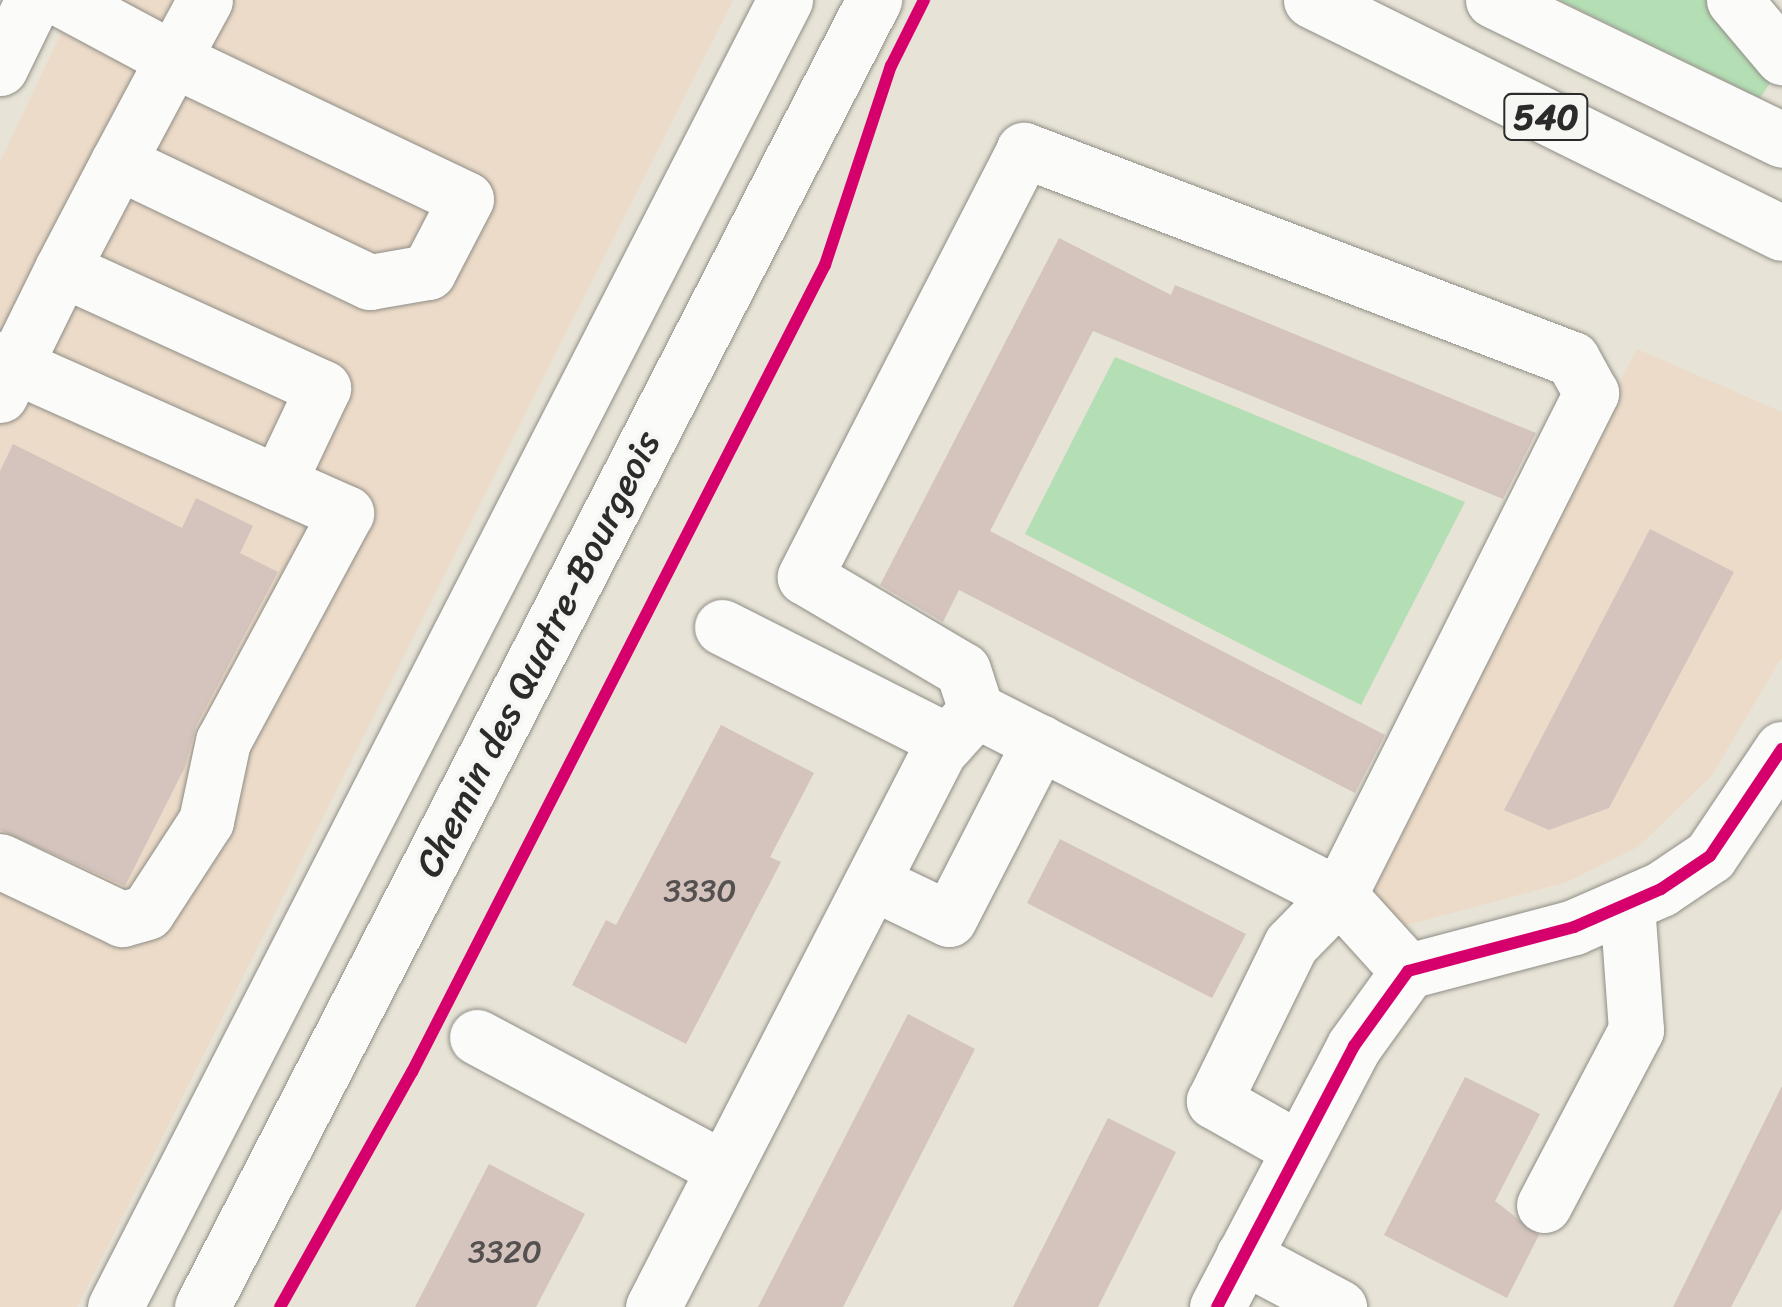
<!DOCTYPE html>
<style>
body{margin:0}
#map{position:relative;width:1782px;height:1307px;overflow:hidden;background:#e7e3d6;font-family:Sriracha,sans-serif}
div>[style]{position:absolute}
.built>*{inset:0;background:#ecdbc8}
.green>*{inset:0;background:#b4deb4}
.building>*{inset:0;background:#d4c4bd}
.roads{filter:drop-shadow(0 0 2px #8f8d86) drop-shadow(0 0 2px #8f8d86)}
.minor>*{height:55px;margin:-27.5px;padding:0 27.5px;transform-origin:27.5px;border-radius:27.5px;background:#fbfbf9}
.major>*{height:55px;margin:-27.5px;padding:0 27.5px;transform-origin:27.5px;border-radius:27.5px;background:#fbfbf9}
.highway>*{height:55px;margin:-27.5px;padding:0 27.5px;transform-origin:27.5px;border-radius:27.5px;background:#fbfbf9}
.cycleway>*{height:12px;margin:-6px;padding:0 6px;transform-origin:6px;border-radius:6px;background:#d6006c}
span{translate:-50% -50%;white-space:nowrap;text-align:center;line-height:1.15;-webkit-text-stroke:8px #f6f6f2;paint-order:stroke}
.number-label{font-size:32px;color:#555150}
.number-label span{-webkit-text-stroke-width:0}
.shield-label span{padding:2px 8px;background:#f6f6f2;border:2px solid;border-radius:8px;-webkit-text-stroke-width:0}
.shield-label{font-size:35px;color:#2b2b2b;font-weight:700}
.street-label{font-size:38px;color:#2b2b2b}
</style>
<div id="map">
<div class="built">
<i style="clip-path:polygon(77px 0,733px 0,77px 1307px,0 1307px,0 162px)"></i>
<i style="clip-path:polygon(1637px 349px,1782px 412px,1782px 657px,1712px 775px,1638px 847px,1567px 882px,1396px 928px,1360px 888px)"></i>
</div>
<div class="green">
<i style="clip-path:polygon(1559px 0,1709px 0,1770px 83px,1760px 98px)"></i>
<i style="clip-path:polygon(1115px 357px,1465px 502px,1361px 705px,1025px 534px)"></i>
</div>
<div class="building">
<i style="clip-path:polygon(1059px 238px,1171px 295px,1175px 285px,1536px 433px,1503px 499px,1093px 331px,990px 531px,1385px 735px,1355px 793px,959px 590px,943px 622px,880px 585px)"></i>
<i style="clip-path:polygon(13px 444px,182px 528px,196px 498px,253px 526px,240px 553px,278px 572px,196px 726px,185px 767px,125px 886px,0 830px,0 471px)"></i>
<i style="clip-path:polygon(1650px 529px,1734px 572px,1609px 808px,1549px 830px,1504px 810px)"></i>
<i style="clip-path:polygon(721px 725px,814px 773px,770px 857px,781px 862px,686px 1044px,572px 985px,606px 920px,616px 925px)"></i>
<i style="clip-path:polygon(1060px 839px,1246px 934px,1212px 998px,1027px 903px)"></i>
<i style="clip-path:polygon(908px 1014px,975px 1049px,843px 1307px,758px 1307px)"></i>
<i style="clip-path:polygon(1465px 1077px,1540px 1114px,1495px 1201px,1539px 1235px,1507px 1298px,1384px 1235px)"></i>
<i style="clip-path:polygon(1782px 1086px,1782px 1209px,1731px 1307px,1673px 1307px)"></i>
<i style="clip-path:polygon(1108px 1118px,1176px 1152px,1098px 1307px,1013px 1307px)"></i>
<i style="clip-path:polygon(489px 1164px,585px 1214px,536px 1307px,415px 1307px)"></i>
</div>
<div class="roads">
<div class="minor">
<i style="left:63px;top:0;width:125px;rotate:28.2deg"></i>
<i style="left:173px;top:59px;width:67px;rotate:-61.5deg"></i>
<i style="left:0;top:68px;width:76px;rotate:-64.1deg"></i>
<i style="left:62px;top:269px;width:121px;rotate:-62.4deg"></i>
<i style="left:118px;top:162px;width:279px;rotate:25.5deg"></i>
<i style="left:370px;top:282px;width:59px;rotate:-9.8deg"></i>
<i style="left:428px;top:272px;width:82px;rotate:-62.5deg"></i>
<i style="left:466px;top:199px;width:325px;rotate:-154.5deg"></i>
<i style="left:173px;top:59px;width:117px;rotate:118.1deg"></i>
<i style="left:0;top:359px;width:379px;rotate:24deg"></i>
<i style="left:346px;top:513px;width:259px;rotate:118.3deg"></i>
<i style="left:223px;top:741px;width:82px;rotate:102deg"></i>
<i style="left:206px;top:821px;width:108px;rotate:123deg"></i>
<i style="left:147px;top:912px;width:26px;rotate:164deg"></i>
<i style="left:122px;top:919px;width:135px;rotate:-154.6deg"></i>
<i style="left:0;top:395px;width:140px;rotate:-63.8deg"></i>
<i style="left:62px;top:269px;width:287px;rotate:24.5deg"></i>
<i style="left:323px;top:388px;width:105px;rotate:115.3deg"></i>
<i style="left:722px;top:627px;width:253px;rotate:26.8deg"></i>
<i style="left:872px;top:882px;width:85px;rotate:25.7deg"></i>
<i style="left:949px;top:919px;width:199px;rotate:-62.8deg"></i>
<i style="left:477px;top:1037px;width:280px;rotate:28.1deg"></i>
<i style="left:1299px;top:1149px;width:98px;rotate:-150.5deg"></i>
<i style="left:1214px;top:1101px;width:175px;rotate:-63.9deg"></i>
<i style="left:1291px;top:944px;width:69px;rotate:-45.6deg"></i>
<i style="left:1339px;top:895px;width:562px;rotate:-63.34deg"></i>
<i style="left:1591px;top:393px;width:39px;rotate:-119deg"></i>
<i style="left:1572px;top:359px;width:587px;rotate:-159.12deg"></i>
<i style="left:1024px;top:150px;width:480px;rotate:117.2deg"></i>
<i style="left:805px;top:577px;width:183px;rotate:30.5deg"></i>
<i style="left:963px;top:670px;width:42px;rotate:72deg"></i>
<i style="left:976px;top:710px;width:407px;rotate:27deg"></i>
<i style="left:1339px;top:895px;width:103px;rotate:47.8deg"></i>
<i style="left:1544px;top:1205px;width:198px;rotate:-62.3deg"></i>
<i style="left:1636px;top:1030px;width:126px;rotate:-94.1deg"></i>
<i style="left:1243px;top:1256px;width:109px;rotate:28deg"></i>
<i style="left:653px;top:1307px;width:625px;rotate:-62.78deg"></i>
<i style="left:939px;top:751px;width:55px;rotate:-47.9deg"></i>
<i style="left:1217px;top:1307px;width:295px;rotate:-62.3deg"></i>
<i style="left:1354px;top:1046px;width:92px;rotate:-54.2deg"></i>
<i style="left:1408px;top:971px;width:172px;rotate:-14.8deg"></i>
<i style="left:1574px;top:927px;width:95px;rotate:-23.6deg"></i>
<i style="left:1661px;top:889px;width:59px;rotate:-34deg"></i>
<i style="left:1710px;top:856px;width:129px;rotate:-56.1deg"></i>
</div>
<div class="major">
<i style="left:115px;top:1307px;width:1469px;rotate:-62.86deg"></i>
<i style="left:202px;top:1307px;width:1470px;rotate:-62.79deg"></i>
</div>
<div class="highway">
<i style="left:1311px;top:0;width:525px;rotate:26.32deg"></i>
<i style="left:1493px;top:0;width:321px;rotate:25.8deg"></i>
<i style="left:1734px;top:0;width:75px;rotate:49.9deg"></i>
</div>
</div>
<div class="cycleway">
<i style="left:280px;top:1307px;width:270px;rotate:-60.7deg"></i>
<i style="left:412px;top:1072px;width:907px;rotate:-62.9deg"></i>
<i style="left:825px;top:265px;width:210px;rotate:-71.7deg"></i>
<i style="left:891px;top:66px;width:74px;rotate:-63.4deg"></i>
<i style="left:1217px;top:1307px;width:295px;rotate:-62.3deg"></i>
<i style="left:1354px;top:1046px;width:92px;rotate:-54.2deg"></i>
<i style="left:1408px;top:971px;width:172px;rotate:-14.8deg"></i>
<i style="left:1574px;top:927px;width:95px;rotate:-23.6deg"></i>
<i style="left:1661px;top:889px;width:59px;rotate:-34deg"></i>
<i style="left:1710px;top:856px;width:129px;rotate:-56.1deg"></i>
</div>
<div class="number-label">
<span style="left:700px;top:891px">3330</span>
<span style="left:505px;top:1252px">3320</span>
</div>
<div class="shield-label">
<span style="left:1546px;top:117px">540</span>
</div>
<div class="street-label">
<span style="left:538px;top:654px;rotate:-63deg">Chemin des Quatre-Bourgeois</span>
</div>
</div>
